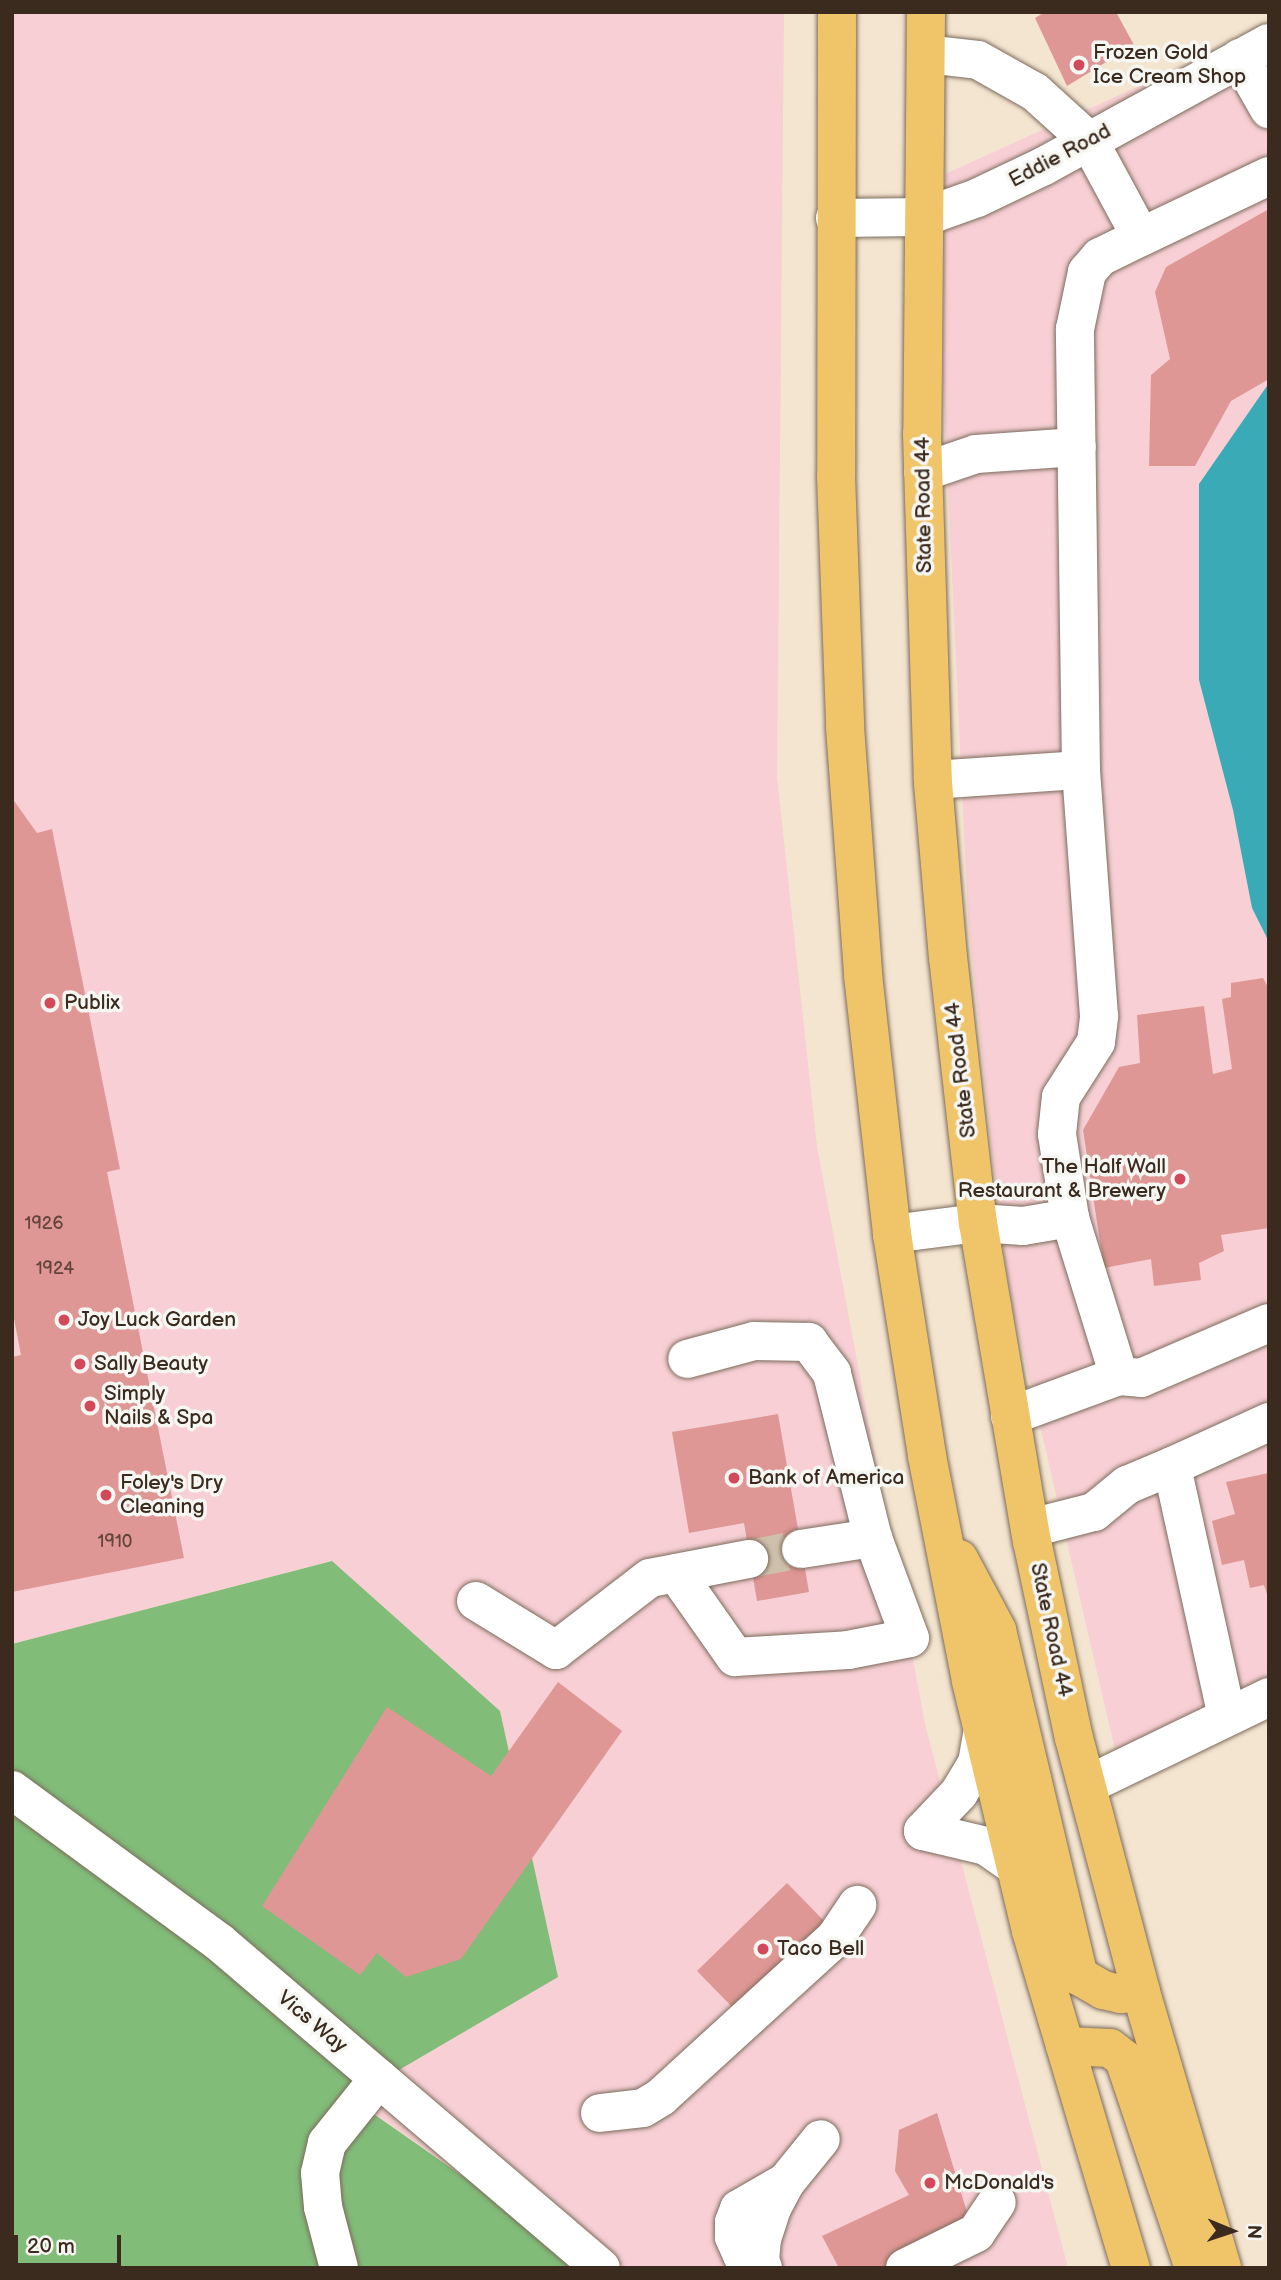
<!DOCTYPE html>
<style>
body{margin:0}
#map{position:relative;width:1281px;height:2280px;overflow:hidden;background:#f4e5d0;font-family:"Balsamiq Sans",sans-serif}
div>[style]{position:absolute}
.built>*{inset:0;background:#f7cfd4}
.forest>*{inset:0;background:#81bc79}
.water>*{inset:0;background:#39aab6}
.building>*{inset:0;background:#de9794}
.minor-tunnel>*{height:38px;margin-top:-19px;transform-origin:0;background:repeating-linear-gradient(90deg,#cfc0ac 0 38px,transparent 0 57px)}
.roads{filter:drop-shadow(0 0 2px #7c6b5c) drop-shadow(0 0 2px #7c6b5c)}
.minor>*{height:38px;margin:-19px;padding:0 19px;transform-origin:19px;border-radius:19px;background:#fff}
.major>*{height:38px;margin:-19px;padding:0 19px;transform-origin:19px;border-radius:19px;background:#f0c469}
.dots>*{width:19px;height:19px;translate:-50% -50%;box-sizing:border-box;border:4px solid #f6f6f2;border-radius:50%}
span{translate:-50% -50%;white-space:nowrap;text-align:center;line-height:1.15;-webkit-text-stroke:7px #f6f6f2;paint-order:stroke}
.number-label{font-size:18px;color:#64453c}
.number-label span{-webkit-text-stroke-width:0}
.poi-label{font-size:21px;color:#3b2a1e}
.left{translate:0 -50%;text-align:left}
.right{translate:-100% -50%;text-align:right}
.street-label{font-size:21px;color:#3b2a1e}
.frame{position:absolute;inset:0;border:14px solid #3b2a1e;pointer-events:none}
.north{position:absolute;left:1197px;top:2196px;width:70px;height:70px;-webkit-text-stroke:5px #f6f6f2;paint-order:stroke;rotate:92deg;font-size:19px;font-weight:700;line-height:28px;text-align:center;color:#3b2a1e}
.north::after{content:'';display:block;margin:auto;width:24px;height:32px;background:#3b2a1e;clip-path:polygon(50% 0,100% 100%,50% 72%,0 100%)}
.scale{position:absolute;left:14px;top:2235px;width:107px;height:32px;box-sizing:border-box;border:4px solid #3b2a1e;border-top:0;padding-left:9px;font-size:21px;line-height:24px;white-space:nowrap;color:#3b2a1e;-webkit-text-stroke:5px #f6f6f2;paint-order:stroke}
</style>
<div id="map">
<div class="built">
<i style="clip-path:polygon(12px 12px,784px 12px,777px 777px,817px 1147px,925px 1724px,1068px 2268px,594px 2268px,351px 2097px,331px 1561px,12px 1644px)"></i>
<i style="clip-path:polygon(1269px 33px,1269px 383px,1199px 485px,1199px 680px,1233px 810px,1252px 908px,1269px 942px,1269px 1715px,1122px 1780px,1013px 1309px,999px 1220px,968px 919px,943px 378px,945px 174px,1146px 83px,1147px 93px)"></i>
</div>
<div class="forest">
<i style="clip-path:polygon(332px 1561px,500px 1711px,558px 1977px,351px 2098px,594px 2268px,12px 2268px,12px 1644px)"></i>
</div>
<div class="water">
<i style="clip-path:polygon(1269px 383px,1269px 942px,1252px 908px,1233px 810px,1199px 680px,1199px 484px)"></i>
</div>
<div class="building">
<i style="clip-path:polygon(1045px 12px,1116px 12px,1134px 45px,1067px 86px,1035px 18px)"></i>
<i style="clip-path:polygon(1269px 209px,1269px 379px,1231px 401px,1195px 466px,1149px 466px,1151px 375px,1170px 359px,1155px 292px,1166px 267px)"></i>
<i style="clip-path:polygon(12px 798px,37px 833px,52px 829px,120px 1169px,107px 1172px,184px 1558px,12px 1592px,12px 1357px,21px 1355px,12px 1308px)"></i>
<i style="clip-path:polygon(1263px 978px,1269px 989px,1269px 1228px,1221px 1235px,1224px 1251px,1199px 1263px,1201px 1280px,1154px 1286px,1151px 1259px,1104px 1268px,1083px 1130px,1119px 1067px,1140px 1063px,1137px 1015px,1204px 1006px,1213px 1074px,1232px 1069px,1222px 999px,1231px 997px,1231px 983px)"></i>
<i style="clip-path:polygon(778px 1414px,809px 1592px,757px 1601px,744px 1523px,689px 1533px,672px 1432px)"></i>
<i style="clip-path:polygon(1269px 1473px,1269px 1597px,1268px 1597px,1264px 1585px,1250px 1588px,1244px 1560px,1222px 1565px,1212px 1521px,1235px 1514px,1226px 1482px)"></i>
<i style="clip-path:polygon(558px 1682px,622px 1731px,461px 1959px,406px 1977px,377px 1953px,360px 1975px,262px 1906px,387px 1707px,491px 1776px)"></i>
<i style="clip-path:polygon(787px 1883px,830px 1927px,740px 2015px,697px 1971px)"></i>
<i style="clip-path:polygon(937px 2113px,969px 2219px,887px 2268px,839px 2268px,822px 2236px,909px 2195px,895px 2171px,899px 2130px)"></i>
</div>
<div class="minor-tunnel">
<i style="left:749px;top:1559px;width:53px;rotate:-10.9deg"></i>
</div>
<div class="roads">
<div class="minor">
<i style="left:926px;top:54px;width:52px;rotate:6.6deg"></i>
<i style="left:978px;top:60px;width:65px;rotate:29.3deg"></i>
<i style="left:1035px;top:92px;width:73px;rotate:42.2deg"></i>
<i style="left:1089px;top:141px;width:109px;rotate:61.6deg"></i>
<i style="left:1141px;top:237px;width:142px;rotate:-25.5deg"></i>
<i style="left:1240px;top:58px;width:59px;rotate:60.4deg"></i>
<i style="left:835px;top:218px;width:89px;rotate:-0.6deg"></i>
<i style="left:924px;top:217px;width:56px;rotate:-19.7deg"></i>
<i style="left:977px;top:198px;width:74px;rotate:-25.5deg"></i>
<i style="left:1044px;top:166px;width:256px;rotate:-28.7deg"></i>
<i style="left:923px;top:472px;width:56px;rotate:-18.8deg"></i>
<i style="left:976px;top:454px;width:101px;rotate:-4deg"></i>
<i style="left:933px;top:780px;width:148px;rotate:-3.9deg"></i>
<i style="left:1081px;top:770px;width:441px;rotate:-90.8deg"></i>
<i style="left:1075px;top:329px;width:58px;rotate:-78.1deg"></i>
<i style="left:1087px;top:272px;width:20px;rotate:-49deg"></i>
<i style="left:1100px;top:257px;width:46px;rotate:-26deg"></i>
<i style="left:1070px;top:1218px;width:165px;rotate:72.8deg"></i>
<i style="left:1119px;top:1376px;width:22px;rotate:5deg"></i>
<i style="left:1141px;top:1378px;width:139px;rotate:-23.3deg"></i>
<i style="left:892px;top:1234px;width:87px;rotate:-7.3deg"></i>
<i style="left:978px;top:1223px;width:45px;rotate:3.8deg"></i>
<i style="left:1023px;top:1226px;width:48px;rotate:-9.7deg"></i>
<i style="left:1070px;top:1218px;width:85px;rotate:-98.8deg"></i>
<i style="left:1057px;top:1134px;width:37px;rotate:-84deg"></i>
<i style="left:1061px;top:1097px;width:65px;rotate:-57.5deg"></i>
<i style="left:1096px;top:1042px;width:26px;rotate:-83deg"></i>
<i style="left:1099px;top:1016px;width:247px;rotate:-94.2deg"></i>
<i style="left:1010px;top:1416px;width:116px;rotate:-20.2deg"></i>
<i style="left:1031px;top:1528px;width:65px;rotate:-14.3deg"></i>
<i style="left:1094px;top:1512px;width:43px;rotate:-39.3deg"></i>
<i style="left:1127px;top:1485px;width:49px;rotate:-22.9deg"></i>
<i style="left:801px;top:1549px;width:73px;rotate:-8.7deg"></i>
<i style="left:676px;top:1573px;width:103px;rotate:54.9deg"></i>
<i style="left:735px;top:1657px;width:113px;rotate:-3.5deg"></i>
<i style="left:848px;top:1650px;width:63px;rotate:-11deg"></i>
<i style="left:910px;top:1638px;width:107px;rotate:-110.3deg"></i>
<i style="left:873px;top:1538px;width:170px;rotate:-104deg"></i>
<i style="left:832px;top:1373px;width:39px;rotate:-127deg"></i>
<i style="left:809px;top:1342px;width:55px;rotate:-179deg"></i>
<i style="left:754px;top:1341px;width:69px;rotate:165deg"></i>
<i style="left:476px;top:1601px;width:94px;rotate:31.5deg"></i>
<i style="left:556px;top:1650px;width:118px;rotate:-37.5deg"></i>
<i style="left:650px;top:1578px;width:101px;rotate:-10.9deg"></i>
<i style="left:1227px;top:1717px;width:257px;rotate:-102.4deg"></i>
<i style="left:1172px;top:1466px;width:107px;rotate:-24.4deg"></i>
<i style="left:1087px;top:1785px;width:202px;rotate:-25.8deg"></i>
<i style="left:12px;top:1790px;width:257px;rotate:36.3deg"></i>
<i style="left:219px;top:1942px;width:502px;rotate:40.48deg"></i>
<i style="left:923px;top:1831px;width:52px;rotate:-46.5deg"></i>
<i style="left:959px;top:1793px;width:35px;rotate:-59deg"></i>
<i style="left:977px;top:1763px;width:34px;rotate:-80deg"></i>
<i style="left:923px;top:1831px;width:65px;rotate:13.4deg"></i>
<i style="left:986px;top:1846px;width:37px;rotate:35deg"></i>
<i style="left:600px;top:2113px;width:43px;rotate:-6.6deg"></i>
<i style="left:643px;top:2108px;width:21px;rotate:-31deg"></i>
<i style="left:661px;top:2097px;width:236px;rotate:-42.4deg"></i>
<i style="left:835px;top:1938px;width:40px;rotate:-56deg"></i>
<i style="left:339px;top:2268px;width:63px;rotate:-104.7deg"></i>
<i style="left:323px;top:2207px;width:34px;rotate:-95deg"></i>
<i style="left:320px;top:2173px;width:31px;rotate:-77deg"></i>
<i style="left:327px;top:2143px;width:83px;rotate:-51.3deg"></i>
<i style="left:756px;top:2268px;width:19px;rotate:-137deg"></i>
<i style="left:742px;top:2255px;width:20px;rotate:-114deg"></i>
<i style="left:734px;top:2237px;width:15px;rotate:-90deg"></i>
<i style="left:734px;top:2222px;width:14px;rotate:-69deg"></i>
<i style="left:739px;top:2209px;width:54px;rotate:-29.9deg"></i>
<i style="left:763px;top:2268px;width:8px;rotate:-113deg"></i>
<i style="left:760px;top:2261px;width:22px;rotate:-85deg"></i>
<i style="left:762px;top:2239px;width:33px;rotate:-72deg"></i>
<i style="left:772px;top:2208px;width:30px;rotate:-62deg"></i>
<i style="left:786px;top:2182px;width:55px;rotate:-50.9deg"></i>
<i style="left:905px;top:2268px;width:79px;rotate:-26.2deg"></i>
<i style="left:976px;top:2233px;width:37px;rotate:-56deg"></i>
</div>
<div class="major">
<i style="left:837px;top:12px;width:464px;rotate:90.1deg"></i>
<i style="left:836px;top:476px;width:251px;rotate:87.9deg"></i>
<i style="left:845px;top:727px;width:249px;rotate:85.8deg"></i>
<i style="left:863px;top:975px;width:261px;rotate:83.6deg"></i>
<i style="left:892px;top:1234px;width:225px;rotate:81deg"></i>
<i style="left:927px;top:1456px;width:229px;rotate:78.9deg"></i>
<i style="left:971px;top:1681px;width:257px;rotate:76.5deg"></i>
<i style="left:1031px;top:1931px;width:352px;rotate:73.5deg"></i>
<i style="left:926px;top:12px;width:422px;rotate:90.5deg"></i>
<i style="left:922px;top:434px;width:349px;rotate:88.2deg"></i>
<i style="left:933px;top:783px;width:175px;rotate:85.1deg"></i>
<i style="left:948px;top:957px;width:268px;rotate:83.6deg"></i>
<i style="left:978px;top:1223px;width:323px;rotate:80.4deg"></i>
<i style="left:1032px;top:1541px;width:201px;rotate:78deg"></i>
<i style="left:1074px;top:1738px;width:263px;rotate:75.2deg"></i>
<i style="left:1141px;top:1992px;width:288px;rotate:73.6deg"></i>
<i style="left:959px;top:1559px;width:81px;rotate:61.8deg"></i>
<i style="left:997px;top:1630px;width:356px;rotate:76.7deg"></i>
<i style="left:1079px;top:1976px;width:28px;rotate:30deg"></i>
<i style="left:1103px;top:1990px;width:18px;rotate:13deg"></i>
<i style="left:1121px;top:1994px;width:20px;rotate:-6deg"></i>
<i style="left:1065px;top:2046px;width:45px;rotate:2.5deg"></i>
<i style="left:1110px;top:2048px;width:18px;rotate:38deg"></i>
<i style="left:1124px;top:2059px;width:220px;rotate:71.5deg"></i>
</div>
</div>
<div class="dots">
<i style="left:1079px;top:65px;background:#d1495b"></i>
<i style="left:50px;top:1003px;background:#d1495b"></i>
<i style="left:1180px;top:1179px;background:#d1495b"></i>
<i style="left:64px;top:1320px;background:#d1495b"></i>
<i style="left:80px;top:1364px;background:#d1495b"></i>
<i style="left:90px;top:1406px;background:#d1495b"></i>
<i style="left:734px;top:1478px;background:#d1495b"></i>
<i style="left:106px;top:1495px;background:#d1495b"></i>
<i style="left:763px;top:1949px;background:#d1495b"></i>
<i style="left:930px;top:2183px;background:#d1495b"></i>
</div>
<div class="number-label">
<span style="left:44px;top:1224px">1926</span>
<span style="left:55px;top:1269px">1924</span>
<span style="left:115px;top:1542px">1910</span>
</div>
<div class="poi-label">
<span class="left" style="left:1093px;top:65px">Frozen Gold<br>Ice Cream Shop</span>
<span class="left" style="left:64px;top:1003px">Publix</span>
<span class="right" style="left:1166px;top:1179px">The Half Wall<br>Restaurant &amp; Brewery</span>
<span class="left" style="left:78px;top:1320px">Joy Luck Garden</span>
<span class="left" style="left:94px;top:1364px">Sally Beauty</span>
<span class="left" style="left:104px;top:1406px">Simply<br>Nails &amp; Spa</span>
<span class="left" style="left:748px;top:1478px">Bank of America</span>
<span class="left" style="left:120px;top:1495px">Foley's Dry<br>Cleaning</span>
<span class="left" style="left:777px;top:1949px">Taco Bell</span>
<span class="left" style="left:944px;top:2183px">McDonald's</span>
</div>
<div class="street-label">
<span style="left:1060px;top:156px;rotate:-28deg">Eddie Road</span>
<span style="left:924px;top:505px;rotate:-91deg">State Road 44</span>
<span style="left:961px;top:1070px;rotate:-97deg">State Road 44</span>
<span style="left:1051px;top:1630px;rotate:78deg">State Road 44</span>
<span style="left:312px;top:2022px;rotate:40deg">Vics Way</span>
</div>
<div class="frame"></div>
<div class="north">N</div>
<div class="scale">20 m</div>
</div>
